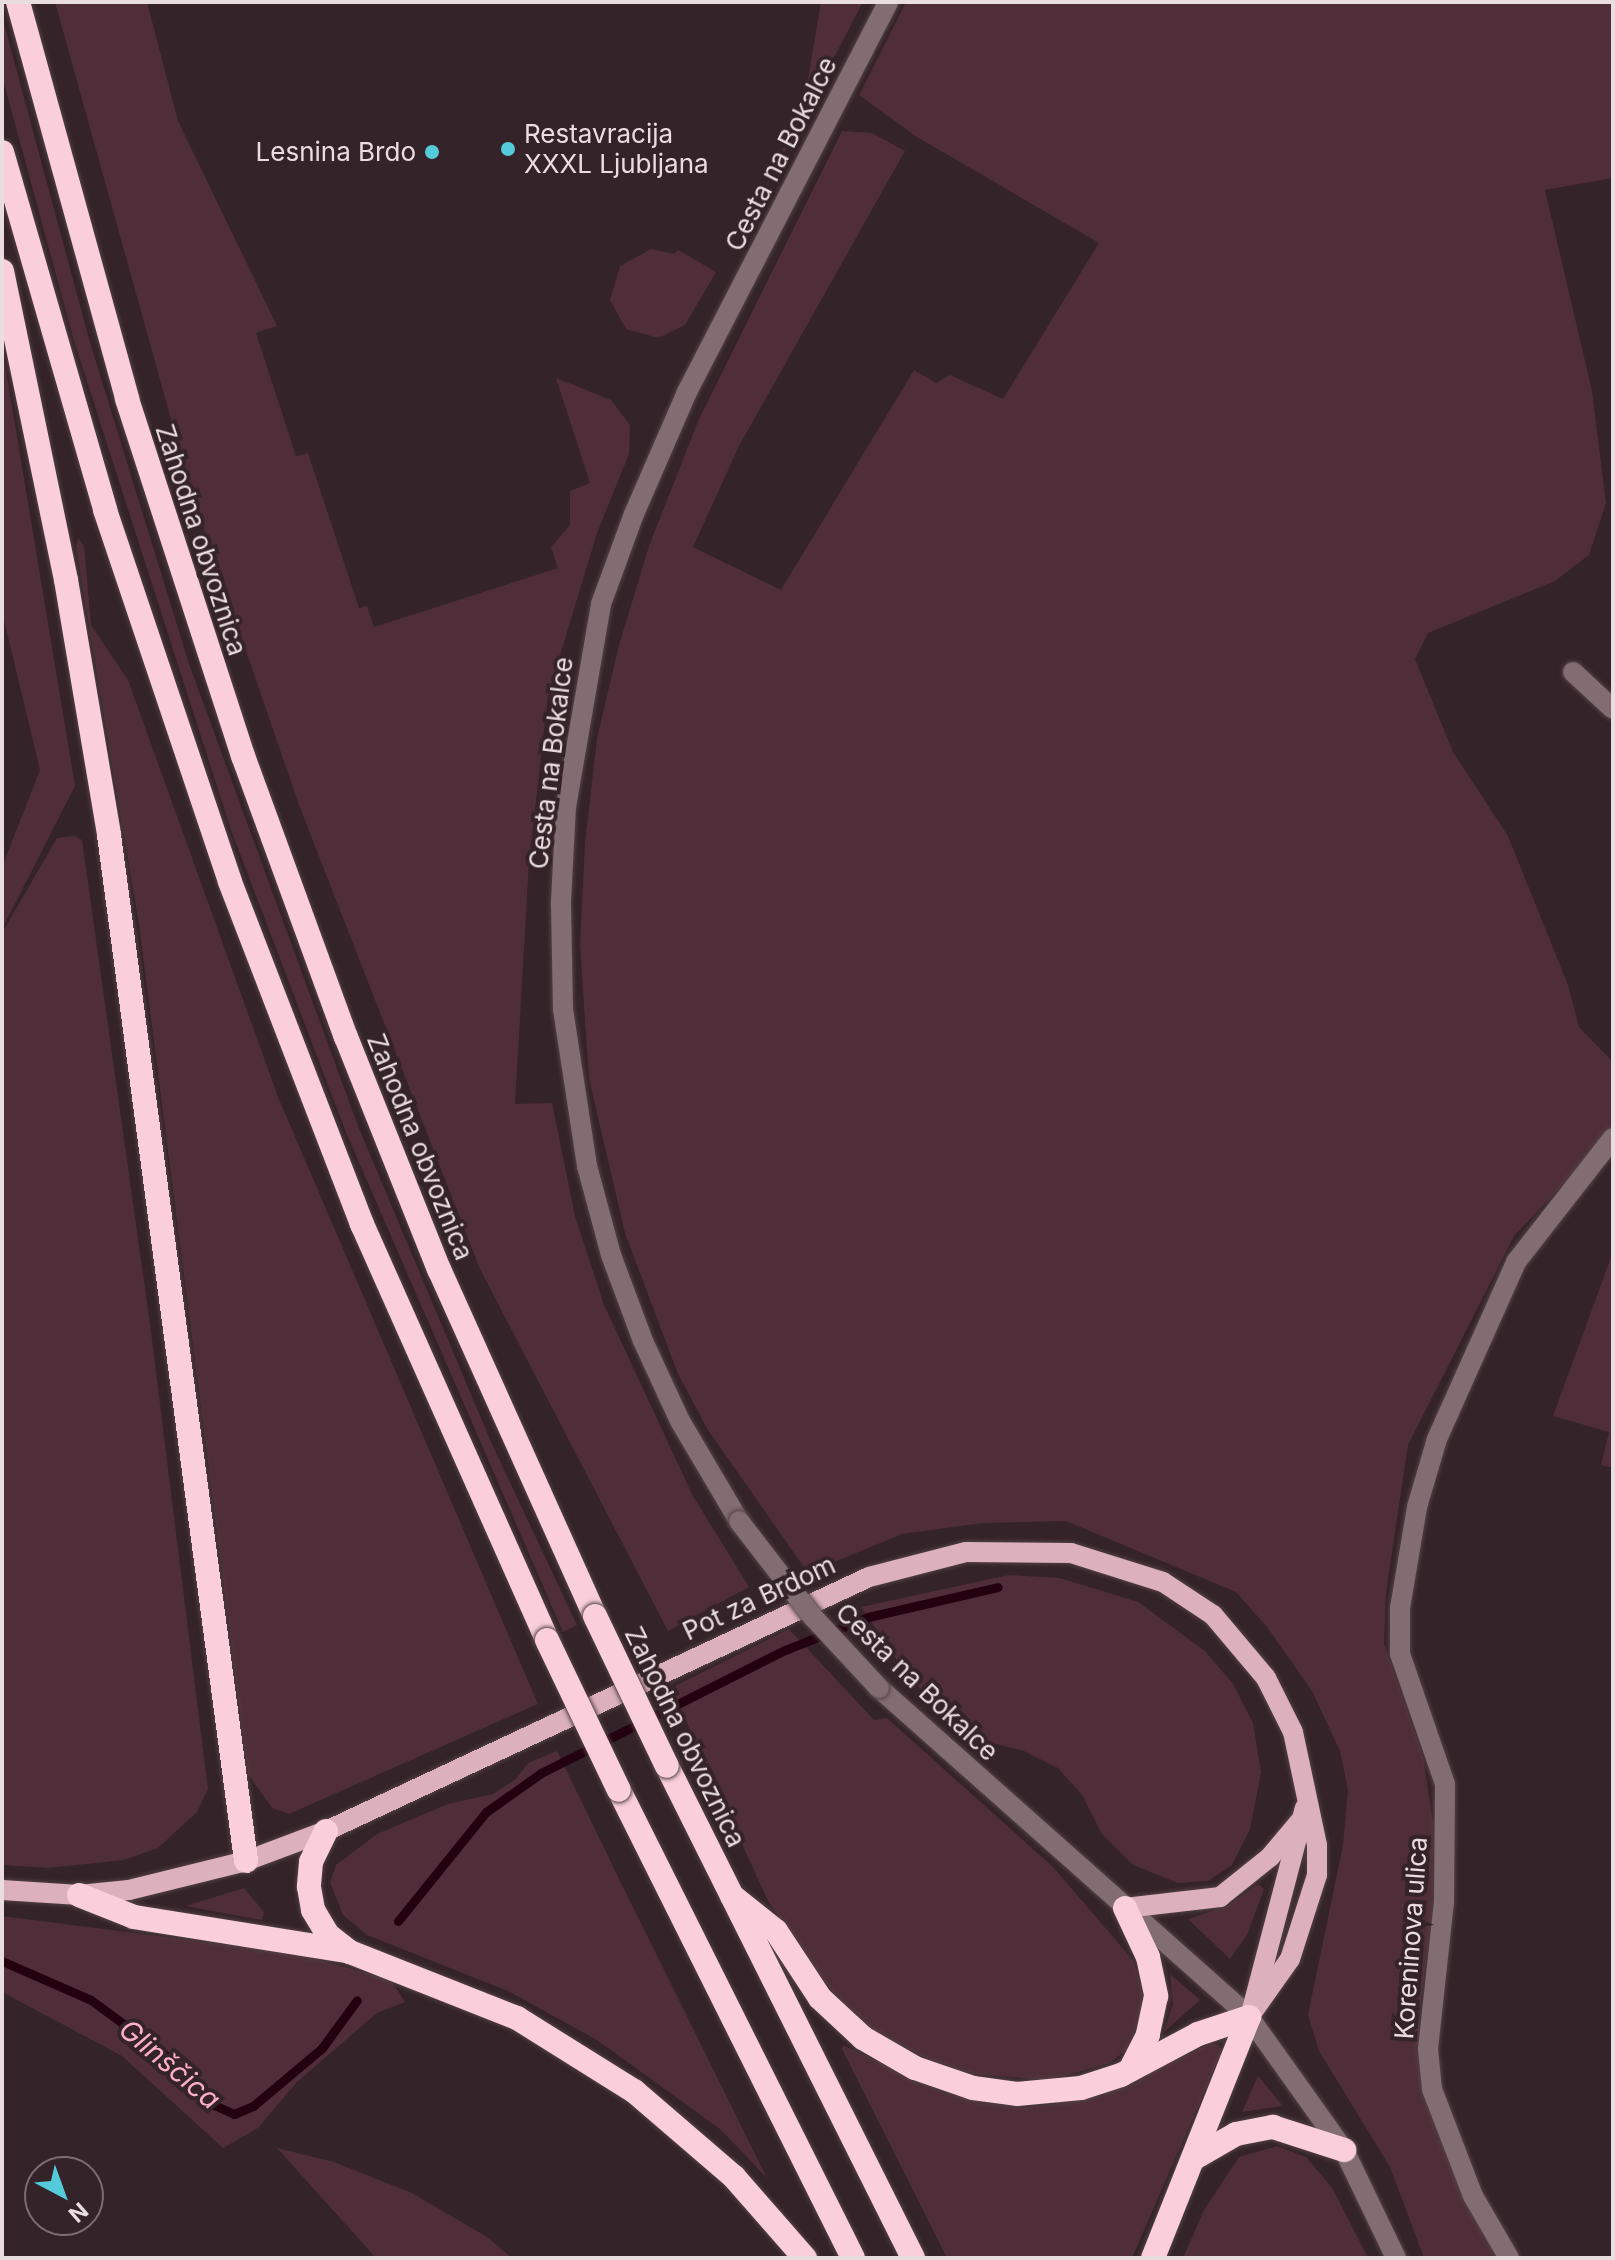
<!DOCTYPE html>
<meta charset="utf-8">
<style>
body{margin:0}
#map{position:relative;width:1615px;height:2260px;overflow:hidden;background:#342328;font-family:Inter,sans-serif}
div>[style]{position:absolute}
.green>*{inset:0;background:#502e39}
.stream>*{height:9px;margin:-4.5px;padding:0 4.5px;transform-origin:4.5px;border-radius:4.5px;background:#24010f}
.roads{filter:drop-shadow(0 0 2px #514145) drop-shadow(0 0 2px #514145)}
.minor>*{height:20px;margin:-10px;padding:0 10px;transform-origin:10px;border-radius:10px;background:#826d73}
.major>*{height:20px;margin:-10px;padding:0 10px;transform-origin:10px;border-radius:10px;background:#ddb0bd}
.highway>*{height:24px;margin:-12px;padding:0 12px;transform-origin:12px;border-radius:12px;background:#facfdb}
.bridges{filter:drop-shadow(0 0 2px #514145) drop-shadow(0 0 2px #514145)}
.minor-bridge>*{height:20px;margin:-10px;padding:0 10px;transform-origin:10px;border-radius:10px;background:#826d73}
.highway-bridge>*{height:24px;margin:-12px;padding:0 12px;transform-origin:12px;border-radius:12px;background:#facfdb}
.dots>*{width:22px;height:22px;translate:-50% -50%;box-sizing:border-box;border:4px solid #342328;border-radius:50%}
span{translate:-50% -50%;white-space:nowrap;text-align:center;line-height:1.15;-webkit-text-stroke:8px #342328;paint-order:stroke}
.poi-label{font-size:26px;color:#e9dde0}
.left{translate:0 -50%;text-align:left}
.right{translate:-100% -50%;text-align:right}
.street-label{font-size:26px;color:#e9dde0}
.water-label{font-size:28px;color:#fcafc6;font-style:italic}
.frame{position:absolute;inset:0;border:4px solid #e9dde0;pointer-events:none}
.north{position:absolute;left:24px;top:2156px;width:80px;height:80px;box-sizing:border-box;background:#342328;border:2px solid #7c6d72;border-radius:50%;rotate:139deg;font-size:22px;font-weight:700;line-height:32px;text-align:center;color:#e9dde0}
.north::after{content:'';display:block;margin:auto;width:28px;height:36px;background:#53cbdb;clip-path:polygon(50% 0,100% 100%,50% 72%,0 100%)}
</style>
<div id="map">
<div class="green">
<i style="clip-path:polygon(55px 2px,147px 2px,178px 121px,277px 326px,256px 333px,296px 456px,308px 453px,359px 608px,367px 606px,374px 627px,558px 568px,551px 547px,570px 525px,570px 491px,590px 483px,556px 378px,611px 400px,630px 425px,629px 454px,597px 533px,548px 695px,529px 862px,515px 1104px,552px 1103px,575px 1216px,604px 1305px,693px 1496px,749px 1587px,668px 1631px,480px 1269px,299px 805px,191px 491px)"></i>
<i style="clip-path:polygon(821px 2px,863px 2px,762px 195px,804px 102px)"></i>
<i style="clip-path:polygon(906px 2px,1613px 2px,1613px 178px,1545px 190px,1592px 391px,1606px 503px,1589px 555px,1555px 581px,1428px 633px,1415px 659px,1453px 752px,1508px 836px,1568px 985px,1579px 1027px,1613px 1062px,1613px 1124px,1605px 1140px,1514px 1236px,1408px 1445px,1386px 1593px,1384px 1644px,1423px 1756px,1433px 1823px,1434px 1906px,1419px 2012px,1422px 2089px,1502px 2258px,1424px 2258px,1390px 2167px,1319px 2051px,1308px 2015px,1343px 1845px,1348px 1790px,1340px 1751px,1312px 1691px,1267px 1627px,1236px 1592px,1066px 1521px,982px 1523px,902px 1534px,808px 1573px,708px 1430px,678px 1374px,625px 1233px,589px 1079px,580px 945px,585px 843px,597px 738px,619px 645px,649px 546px,699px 419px,842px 131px,872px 133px,905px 151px,739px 446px,693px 547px,781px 590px,914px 370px,936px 383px,950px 375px,1003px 399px,1099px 243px,917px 137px,859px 95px)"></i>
<i style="clip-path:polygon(2px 16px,89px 339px,189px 664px,358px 1126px,491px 1442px,577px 1625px,563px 1632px,345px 1130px,231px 830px,74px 341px,2px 76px)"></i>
<i style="clip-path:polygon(651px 249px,674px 254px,678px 250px,716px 272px,685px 325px,658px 338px,626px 329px,610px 300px,620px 266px)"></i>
<i style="clip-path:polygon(2px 346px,75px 786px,2px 929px,2px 867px,40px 770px,2px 612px)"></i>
<i style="clip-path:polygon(78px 538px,84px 546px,91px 625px,128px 680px,278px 1097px,538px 1704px,289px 1814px,272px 1808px,248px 1774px,139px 925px,76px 547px)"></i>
<i style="clip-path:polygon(74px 836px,82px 840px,150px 1324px,208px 1789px,197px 1812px,158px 1848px,124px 1860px,48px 1868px,2px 1865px,2px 933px,57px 838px)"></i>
<i style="clip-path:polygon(1613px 1252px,1613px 1468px,1601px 1465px,1609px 1432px,1553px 1416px)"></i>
<i style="clip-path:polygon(1009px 1575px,1060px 1578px,1138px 1602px,1205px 1651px,1233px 1684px,1253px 1723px,1261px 1772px,1250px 1829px,1232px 1865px,1208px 1881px,1178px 1883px,1133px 1865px,1102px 1834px,1082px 1795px,1058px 1768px,1024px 1751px,986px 1741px,942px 1712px,905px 1672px,861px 1607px)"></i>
<i style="clip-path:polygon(789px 1629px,874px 1720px,887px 1718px,1053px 1867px,1133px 1960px,1143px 1991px,1141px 2014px,1127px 2049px,1110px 2063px,1049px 2080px,971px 2074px,925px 2058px,867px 2027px,819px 1977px,768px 1901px,671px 1688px)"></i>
<i style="clip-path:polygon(557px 1751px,623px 1887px,767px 2178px,720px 2129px,597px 2040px,508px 1991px,367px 1935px,343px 1915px,330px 1882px,336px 1865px,377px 1834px,448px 1804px,493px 1794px,516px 1779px,528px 1763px)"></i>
<i style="clip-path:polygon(1258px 1884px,1264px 1889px,1247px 1935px,1230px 1959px,1188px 1919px,1227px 1906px)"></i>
<i style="clip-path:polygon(244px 1888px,264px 1912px,262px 1920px,185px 1906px)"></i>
<i style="clip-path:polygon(2px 1916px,298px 1954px,391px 1980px,405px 2002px,377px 2013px,297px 2082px,258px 2128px,223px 2148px,122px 2056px,2px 1992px)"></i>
<i style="clip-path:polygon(1170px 1974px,1200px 2000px,1164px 2032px,1173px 2004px)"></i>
<i style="clip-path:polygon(1209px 2044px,1218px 2044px,1222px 2051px,1132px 2258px,947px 2258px,842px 2049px,843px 2045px,940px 2091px,985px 2103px,1031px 2107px,1101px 2096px)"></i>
<i style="clip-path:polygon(1258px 2076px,1283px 2106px,1242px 2112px)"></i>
<i style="clip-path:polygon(1277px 2146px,1306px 2157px,1333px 2189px,1368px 2258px,1183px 2258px,1204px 2210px,1239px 2157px)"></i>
<i style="clip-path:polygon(277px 2148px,334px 2162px,412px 2193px,487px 2237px,512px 2258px,376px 2258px)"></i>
</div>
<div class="stream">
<i style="left:398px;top:1921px;width:140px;rotate:-51.1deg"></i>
<i style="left:486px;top:1812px;width:67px;rotate:-35.3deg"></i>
<i style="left:541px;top:1773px;width:273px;rotate:-26.8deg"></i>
<i style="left:785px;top:1650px;width:89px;rotate:-21.7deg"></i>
<i style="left:868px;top:1617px;width:133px;rotate:-13deg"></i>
<i style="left:2px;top:1961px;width:97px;rotate:23.7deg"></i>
<i style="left:91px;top:2000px;width:89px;rotate:36.4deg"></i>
<i style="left:163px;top:2053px;width:73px;rotate:45.6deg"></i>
<i style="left:214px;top:2105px;width:22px;rotate:24deg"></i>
<i style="left:234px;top:2114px;width:21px;rotate:-23deg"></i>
<i style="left:253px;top:2106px;width:90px;rotate:-40deg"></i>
<i style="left:322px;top:2048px;width:59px;rotate:-53.9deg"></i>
</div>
<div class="roads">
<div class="minor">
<i style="left:1573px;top:672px;width:54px;rotate:42.8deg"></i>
<i style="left:739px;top:1521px;width:116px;rotate:-120.5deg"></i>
<i style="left:680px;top:1421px;width:88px;rotate:-114.8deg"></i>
<i style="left:643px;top:1341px;width:92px;rotate:-110.4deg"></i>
<i style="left:611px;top:1255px;width:92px;rotate:-105.1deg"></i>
<i style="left:587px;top:1166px;width:159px;rotate:-98.7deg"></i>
<i style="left:563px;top:1009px;width:108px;rotate:-91.1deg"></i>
<i style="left:561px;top:901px;width:94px;rotate:-87deg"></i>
<i style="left:566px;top:807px;width:206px;rotate:-80.2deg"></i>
<i style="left:601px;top:604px;width:96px;rotate:-69.9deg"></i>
<i style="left:634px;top:514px;width:133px;rotate:-66.5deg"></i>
<i style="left:687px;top:392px;width:439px;rotate:-62.7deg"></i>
<i style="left:879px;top:1688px;width:495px;rotate:41.6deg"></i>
<i style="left:1249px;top:2017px;width:163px;rotate:54.5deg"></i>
<i style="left:1344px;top:2150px;width:120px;rotate:64.3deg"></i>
<i style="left:1509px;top:2258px;width:72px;rotate:-120.1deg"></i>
<i style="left:1473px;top:2196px;width:115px;rotate:-111deg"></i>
<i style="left:1432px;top:2089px;width:40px;rotate:-95.7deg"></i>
<i style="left:1428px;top:2049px;width:149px;rotate:-83.8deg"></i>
<i style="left:1444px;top:1901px;width:117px;rotate:-89.5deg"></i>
<i style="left:1445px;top:1784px;width:138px;rotate:-109.1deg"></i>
<i style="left:1400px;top:1654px;width:46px;rotate:-90deg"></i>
<i style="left:1400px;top:1608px;width:102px;rotate:-80.4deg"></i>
<i style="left:1417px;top:1507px;width:71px;rotate:-73.6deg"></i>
<i style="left:1437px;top:1439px;width:194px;rotate:-65.9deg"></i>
<i style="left:1516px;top:1262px;width:157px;rotate:-52deg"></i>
</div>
<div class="major">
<i style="left:2px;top:1890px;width:77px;rotate:3.7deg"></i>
<i style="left:79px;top:1895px;width:50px;rotate:-5.7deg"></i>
<i style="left:129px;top:1890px;width:121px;rotate:-13.9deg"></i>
<i style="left:246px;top:1861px;width:85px;rotate:-20.6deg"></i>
<i style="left:326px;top:1831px;width:599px;rotate:-25.07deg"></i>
<i style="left:869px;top:1577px;width:100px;rotate:-14.5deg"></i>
<i style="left:966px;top:1552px;width:105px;rotate:0.5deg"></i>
<i style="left:1071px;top:1553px;width:96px;rotate:17.5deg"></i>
<i style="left:1163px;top:1582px;width:60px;rotate:33.4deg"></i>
<i style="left:1213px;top:1615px;width:82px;rotate:49.9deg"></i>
<i style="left:1266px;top:1678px;width:60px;rotate:63.4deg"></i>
<i style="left:1293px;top:1732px;width:116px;rotate:78deg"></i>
<i style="left:1317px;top:1845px;width:30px;rotate:90deg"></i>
<i style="left:1317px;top:1875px;width:88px;rotate:107.8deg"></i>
<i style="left:1290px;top:1959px;width:71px;rotate:125.3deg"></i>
<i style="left:1125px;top:1908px;width:96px;rotate:-6.6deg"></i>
<i style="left:1220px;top:1897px;width:64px;rotate:-38.7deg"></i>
<i style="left:1270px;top:1857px;width:48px;rotate:-50deg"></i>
<i style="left:1250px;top:2017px;width:216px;rotate:-75.3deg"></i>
</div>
<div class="highway">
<i style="left:18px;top:2px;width:412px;rotate:74.6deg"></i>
<i style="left:127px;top:399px;width:375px;rotate:72deg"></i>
<i style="left:243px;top:756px;width:299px;rotate:69.9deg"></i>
<i style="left:346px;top:1037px;width:250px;rotate:68.2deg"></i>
<i style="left:439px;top:1269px;width:380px;rotate:65.8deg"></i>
<i style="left:2px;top:152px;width:373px;rotate:73.9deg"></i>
<i style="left:105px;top:510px;width:392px;rotate:71.4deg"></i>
<i style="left:230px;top:882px;width:367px;rotate:68.9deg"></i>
<i style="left:362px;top:1224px;width:455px;rotate:66deg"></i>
<i style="left:2px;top:271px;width:316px;rotate:78.3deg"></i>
<i style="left:66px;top:580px;width:259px;rotate:80.4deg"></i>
<i style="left:109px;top:835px;width:1035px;rotate:82.39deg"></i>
<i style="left:667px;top:1766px;width:550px;rotate:63.43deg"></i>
<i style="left:619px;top:1790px;width:523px;rotate:63.43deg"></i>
<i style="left:326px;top:1831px;width:34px;rotate:116deg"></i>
<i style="left:311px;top:1862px;width:25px;rotate:95deg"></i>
<i style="left:309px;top:1887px;width:23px;rotate:80deg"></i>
<i style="left:313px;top:1910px;width:29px;rotate:59deg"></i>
<i style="left:328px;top:1935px;width:28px;rotate:38deg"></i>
<i style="left:350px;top:1952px;width:180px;rotate:21.6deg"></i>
<i style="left:517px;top:2018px;width:138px;rotate:32deg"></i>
<i style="left:634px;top:2091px;width:132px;rotate:40.7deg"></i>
<i style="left:734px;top:2177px;width:108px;rotate:48.8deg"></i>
<i style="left:79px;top:1895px;width:59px;rotate:21.8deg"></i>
<i style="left:134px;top:1917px;width:215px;rotate:9.1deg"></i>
<i style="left:732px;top:1896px;width:56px;rotate:38.5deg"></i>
<i style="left:776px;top:1931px;width:80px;rotate:56.7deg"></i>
<i style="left:820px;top:1998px;width:59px;rotate:42.9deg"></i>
<i style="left:863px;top:2038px;width:60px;rotate:30deg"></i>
<i style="left:915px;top:2068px;width:61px;rotate:19deg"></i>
<i style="left:973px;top:2088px;width:44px;rotate:7.8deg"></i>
<i style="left:1017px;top:2094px;width:64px;rotate:-5.4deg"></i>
<i style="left:1081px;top:2088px;width:42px;rotate:-18deg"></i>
<i style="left:1121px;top:2075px;width:87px;rotate:-28deg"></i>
<i style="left:1198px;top:2034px;width:54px;rotate:-18.4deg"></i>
<i style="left:1125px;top:1908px;width:54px;rotate:64.9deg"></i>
<i style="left:1148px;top:1957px;width:40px;rotate:78deg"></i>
<i style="left:1156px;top:1996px;width:40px;rotate:102deg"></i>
<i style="left:1148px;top:2035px;width:39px;rotate:117deg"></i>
<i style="left:1196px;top:2157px;width:46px;rotate:-29.9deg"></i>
<i style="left:1236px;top:2134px;width:38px;rotate:-11deg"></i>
<i style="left:1273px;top:2127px;width:75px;rotate:17.9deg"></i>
<i style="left:1153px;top:2258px;width:259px;rotate:-68.3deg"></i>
</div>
</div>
<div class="bridges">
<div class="minor-bridge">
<i style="left:739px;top:1521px;width:121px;rotate:52.4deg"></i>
<i style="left:813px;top:1617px;width:97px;rotate:47.1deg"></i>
</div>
<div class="highway-bridge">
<i style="left:595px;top:1616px;width:166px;rotate:64.4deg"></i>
<i style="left:547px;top:1640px;width:166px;rotate:64.4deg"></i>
</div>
</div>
<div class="dots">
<i style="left:508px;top:149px;background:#53cbdb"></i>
<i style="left:432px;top:152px;background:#53cbdb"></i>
</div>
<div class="poi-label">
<span class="left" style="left:524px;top:149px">Restavracija<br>XXXL Ljubljana</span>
<span class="right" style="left:416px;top:152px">Lesnina Brdo</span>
</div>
<div class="street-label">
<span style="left:781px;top:154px;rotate:-63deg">Cesta na Bokalce</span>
<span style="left:201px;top:540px;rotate:72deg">Zahodna obvoznica</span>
<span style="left:551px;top:763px;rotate:-83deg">Cesta na Bokalce</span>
<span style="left:420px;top:1147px;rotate:68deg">Zahodna obvoznica</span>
<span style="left:759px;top:1598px;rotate:-25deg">Pot za Brdom</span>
<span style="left:917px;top:1682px;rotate:44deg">Cesta na Bokalce</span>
<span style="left:685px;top:1737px;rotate:64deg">Zahodna obvoznica</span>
<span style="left:1411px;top:1938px;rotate:-86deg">Koreninova ulica</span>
</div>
<div class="water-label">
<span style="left:170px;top:2064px;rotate:40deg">Glinščica</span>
</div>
<div class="frame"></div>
<div class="north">N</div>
</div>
